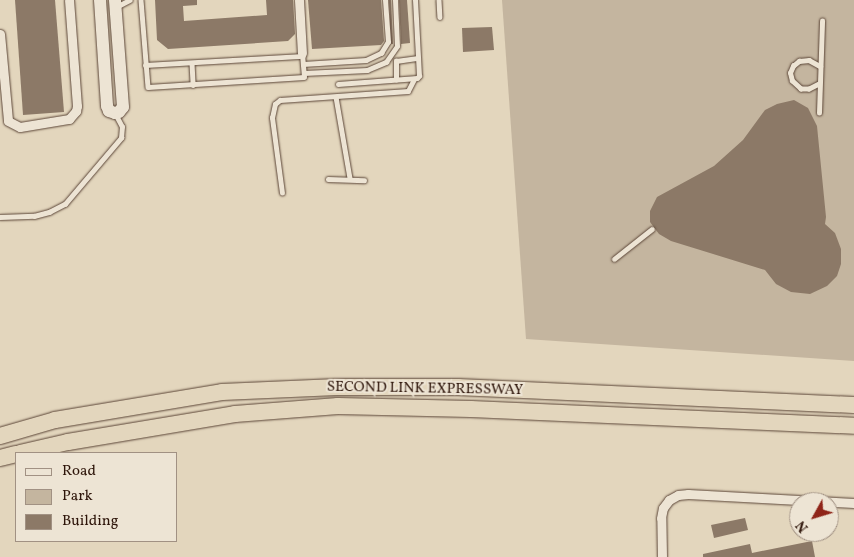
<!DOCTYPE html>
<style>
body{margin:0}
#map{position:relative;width:854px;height:557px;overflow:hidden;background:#e3d6bd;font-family:Vollkorn,serif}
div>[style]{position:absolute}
.green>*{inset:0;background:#c4b59f}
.building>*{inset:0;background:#8c7967}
.roads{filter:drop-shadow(0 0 1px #5b4537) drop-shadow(0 0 1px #5b4537)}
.lane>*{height:4.5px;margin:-2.25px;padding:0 2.25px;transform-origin:2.25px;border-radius:2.25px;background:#ede4d4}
.street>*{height:9px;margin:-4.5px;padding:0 4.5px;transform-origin:4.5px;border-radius:4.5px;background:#ede4d4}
.secondary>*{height:12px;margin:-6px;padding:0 6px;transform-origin:6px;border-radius:6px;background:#ede4d4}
.highway>*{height:16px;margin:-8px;padding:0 8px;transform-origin:8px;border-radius:8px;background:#e3d6bd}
span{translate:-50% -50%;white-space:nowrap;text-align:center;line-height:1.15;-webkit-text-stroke:4px #ede4d4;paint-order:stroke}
.street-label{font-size:15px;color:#2e150a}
.legend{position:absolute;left:15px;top:452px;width:162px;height:90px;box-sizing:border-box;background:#ede4d4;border:1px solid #a19183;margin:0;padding:6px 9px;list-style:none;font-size:15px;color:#2e150a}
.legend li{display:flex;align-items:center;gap:10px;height:25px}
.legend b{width:25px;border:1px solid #a19183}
.north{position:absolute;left:789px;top:492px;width:50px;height:50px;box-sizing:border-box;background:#ede4d4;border:1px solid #a19183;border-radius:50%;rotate:231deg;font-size:14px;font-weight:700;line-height:20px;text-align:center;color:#2e150a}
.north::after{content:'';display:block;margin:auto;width:18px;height:22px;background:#8f2418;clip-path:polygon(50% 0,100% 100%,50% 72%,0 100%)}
</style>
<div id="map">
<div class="green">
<i style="clip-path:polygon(502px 0,854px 0,854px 361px,526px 339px)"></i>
</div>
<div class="building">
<i style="clip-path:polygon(15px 0,55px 0,64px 112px,23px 115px)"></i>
<i style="clip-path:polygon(155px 0,197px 0,197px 5px,183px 6px,184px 21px,267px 15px,266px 0,293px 0,295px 34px,288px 41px,168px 49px,157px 40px)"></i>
<i style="clip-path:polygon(308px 0,381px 0,384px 41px,381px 45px,312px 49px)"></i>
<i style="clip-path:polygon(389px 0,391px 0,393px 44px,391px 44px)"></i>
<i style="clip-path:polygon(399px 0,407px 0,410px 43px,401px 44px)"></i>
<i style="clip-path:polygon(492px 27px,494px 50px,463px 52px,462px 28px)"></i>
<i style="clip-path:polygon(794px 100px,808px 108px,817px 126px,826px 217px,825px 224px,835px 233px,841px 249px,841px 264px,837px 276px,827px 286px,810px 294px,791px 292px,776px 284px,765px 270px,671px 241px,659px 234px,650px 222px,650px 211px,657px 197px,714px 166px,743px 140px,765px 110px,777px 104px)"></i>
<i style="clip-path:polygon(745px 518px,748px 530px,714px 538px,711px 525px)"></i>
<i style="clip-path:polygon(812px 541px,815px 557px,703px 557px,703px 554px,750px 544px,752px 553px)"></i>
</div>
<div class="roads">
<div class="lane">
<i style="left:141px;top:0;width:87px;rotate:85.4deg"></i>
<i style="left:148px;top:87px;width:156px;rotate:-3.7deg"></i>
<i style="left:304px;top:77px;width:24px;rotate:-95deg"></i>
<i style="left:439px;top:0;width:17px;rotate:87deg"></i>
<i style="left:118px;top:6px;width:13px;rotate:-27deg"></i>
<i style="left:192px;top:63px;width:22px;rotate:87deg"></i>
<i style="left:303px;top:64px;width:63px;rotate:-3.6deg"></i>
<i style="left:366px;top:60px;width:17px;rotate:-25deg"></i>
<i style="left:381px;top:53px;width:13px;rotate:-58deg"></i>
<i style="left:388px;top:42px;width:42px;rotate:-94.1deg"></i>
<i style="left:145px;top:65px;width:158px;rotate:-3.3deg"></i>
<i style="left:304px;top:73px;width:63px;rotate:-2.7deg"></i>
<i style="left:367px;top:70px;width:21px;rotate:-23deg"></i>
<i style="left:386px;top:62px;width:19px;rotate:-55deg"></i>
<i style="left:397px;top:46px;width:46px;rotate:-92.5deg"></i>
<i style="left:396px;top:80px;width:19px;rotate:-90deg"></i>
<i style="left:396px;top:61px;width:22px;rotate:-8deg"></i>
<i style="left:338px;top:84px;width:79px;rotate:-4.3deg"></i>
<i style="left:417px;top:78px;width:3px;rotate:-45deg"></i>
<i style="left:419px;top:76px;width:76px;rotate:-93deg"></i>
<i style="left:819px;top:84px;width:11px;rotate:153deg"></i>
<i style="left:809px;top:89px;width:8px;rotate:180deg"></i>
<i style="left:801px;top:89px;width:12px;rotate:-138deg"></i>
<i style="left:792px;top:81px;width:8px;rotate:-104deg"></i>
<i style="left:790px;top:73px;width:8px;rotate:-67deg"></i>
<i style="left:793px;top:66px;width:8px;rotate:-40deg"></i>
<i style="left:799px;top:61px;width:10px;rotate:-6deg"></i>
<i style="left:809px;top:60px;width:13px;rotate:29deg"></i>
<i style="left:336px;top:97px;width:82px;rotate:80.2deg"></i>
<i style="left:819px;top:113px;width:92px;rotate:-88.1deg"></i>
<i style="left:328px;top:179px;width:36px;rotate:2deg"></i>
<i style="left:282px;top:193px;width:76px;rotate:-97.6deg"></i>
<i style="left:272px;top:118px;width:14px;rotate:-78deg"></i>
<i style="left:275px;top:104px;width:6px;rotate:-39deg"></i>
<i style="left:280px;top:100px;width:128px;rotate:-4deg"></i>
<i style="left:408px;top:91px;width:13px;rotate:-63deg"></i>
<i style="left:0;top:217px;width:34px;rotate:-2deg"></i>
<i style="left:34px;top:216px;width:16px;rotate:-15deg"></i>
<i style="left:49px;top:212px;width:18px;rotate:-27deg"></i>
<i style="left:65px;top:204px;width:87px;rotate:-49.7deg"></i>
<i style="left:121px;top:138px;width:11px;rotate:-85deg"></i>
<i style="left:122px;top:127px;width:15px;rotate:-118deg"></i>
<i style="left:614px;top:259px;width:48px;rotate:-38.3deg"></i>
</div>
<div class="street">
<i style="left:299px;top:0;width:53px;rotate:86.8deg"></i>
<i style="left:0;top:34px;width:87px;rotate:84.7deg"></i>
<i style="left:8px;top:121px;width:13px;rotate:27deg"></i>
<i style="left:20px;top:127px;width:50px;rotate:-9.3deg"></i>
<i style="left:69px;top:119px;width:11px;rotate:-49deg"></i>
<i style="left:76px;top:111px;width:5px;rotate:-79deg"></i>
<i style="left:77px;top:106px;width:106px;rotate:-94.3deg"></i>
<i style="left:662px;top:557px;width:39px;rotate:-91deg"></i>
<i style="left:661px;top:518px;width:10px;rotate:-79deg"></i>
<i style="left:663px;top:508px;width:10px;rotate:-53deg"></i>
<i style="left:669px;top:500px;width:10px;rotate:-29deg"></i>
<i style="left:678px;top:495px;width:10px;rotate:-6deg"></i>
<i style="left:688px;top:494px;width:166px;rotate:3.1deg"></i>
</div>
<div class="secondary">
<i style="left:100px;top:0;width:106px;rotate:86.2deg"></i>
<i style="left:107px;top:106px;width:5px;rotate:68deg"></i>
<i style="left:109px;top:111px;width:6px;rotate:18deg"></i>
<i style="left:115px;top:113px;width:4px;rotate:-14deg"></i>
<i style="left:119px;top:112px;width:6px;rotate:-51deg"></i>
<i style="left:123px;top:107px;width:107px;rotate:-94.3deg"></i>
</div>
<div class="highway">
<i style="left:0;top:436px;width:57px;rotate:-16.2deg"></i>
<i style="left:55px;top:420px;width:169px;rotate:-9.5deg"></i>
<i style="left:222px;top:392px;width:115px;rotate:-2.5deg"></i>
<i style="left:337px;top:387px;width:121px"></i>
<i style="left:458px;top:387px;width:396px;rotate:2.6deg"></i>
<i style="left:20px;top:453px;width:49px;rotate:-12.9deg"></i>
<i style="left:68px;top:442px;width:169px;rotate:-9.5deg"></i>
<i style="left:235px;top:414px;width:103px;rotate:-4.4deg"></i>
<i style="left:338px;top:406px;width:133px;rotate:1.3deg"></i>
<i style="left:471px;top:409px;width:383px;rotate:2.5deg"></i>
<i style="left:0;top:458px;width:16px;rotate:-14deg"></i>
</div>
</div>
<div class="street-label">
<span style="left:425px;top:389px;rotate:1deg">SECOND LINK EXPRESSWAY</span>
</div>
<ul class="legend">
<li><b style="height:6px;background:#ede4d4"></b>Road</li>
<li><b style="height:14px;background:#c4b59f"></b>Park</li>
<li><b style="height:14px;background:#8c7967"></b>Building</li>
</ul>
<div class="north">N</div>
</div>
